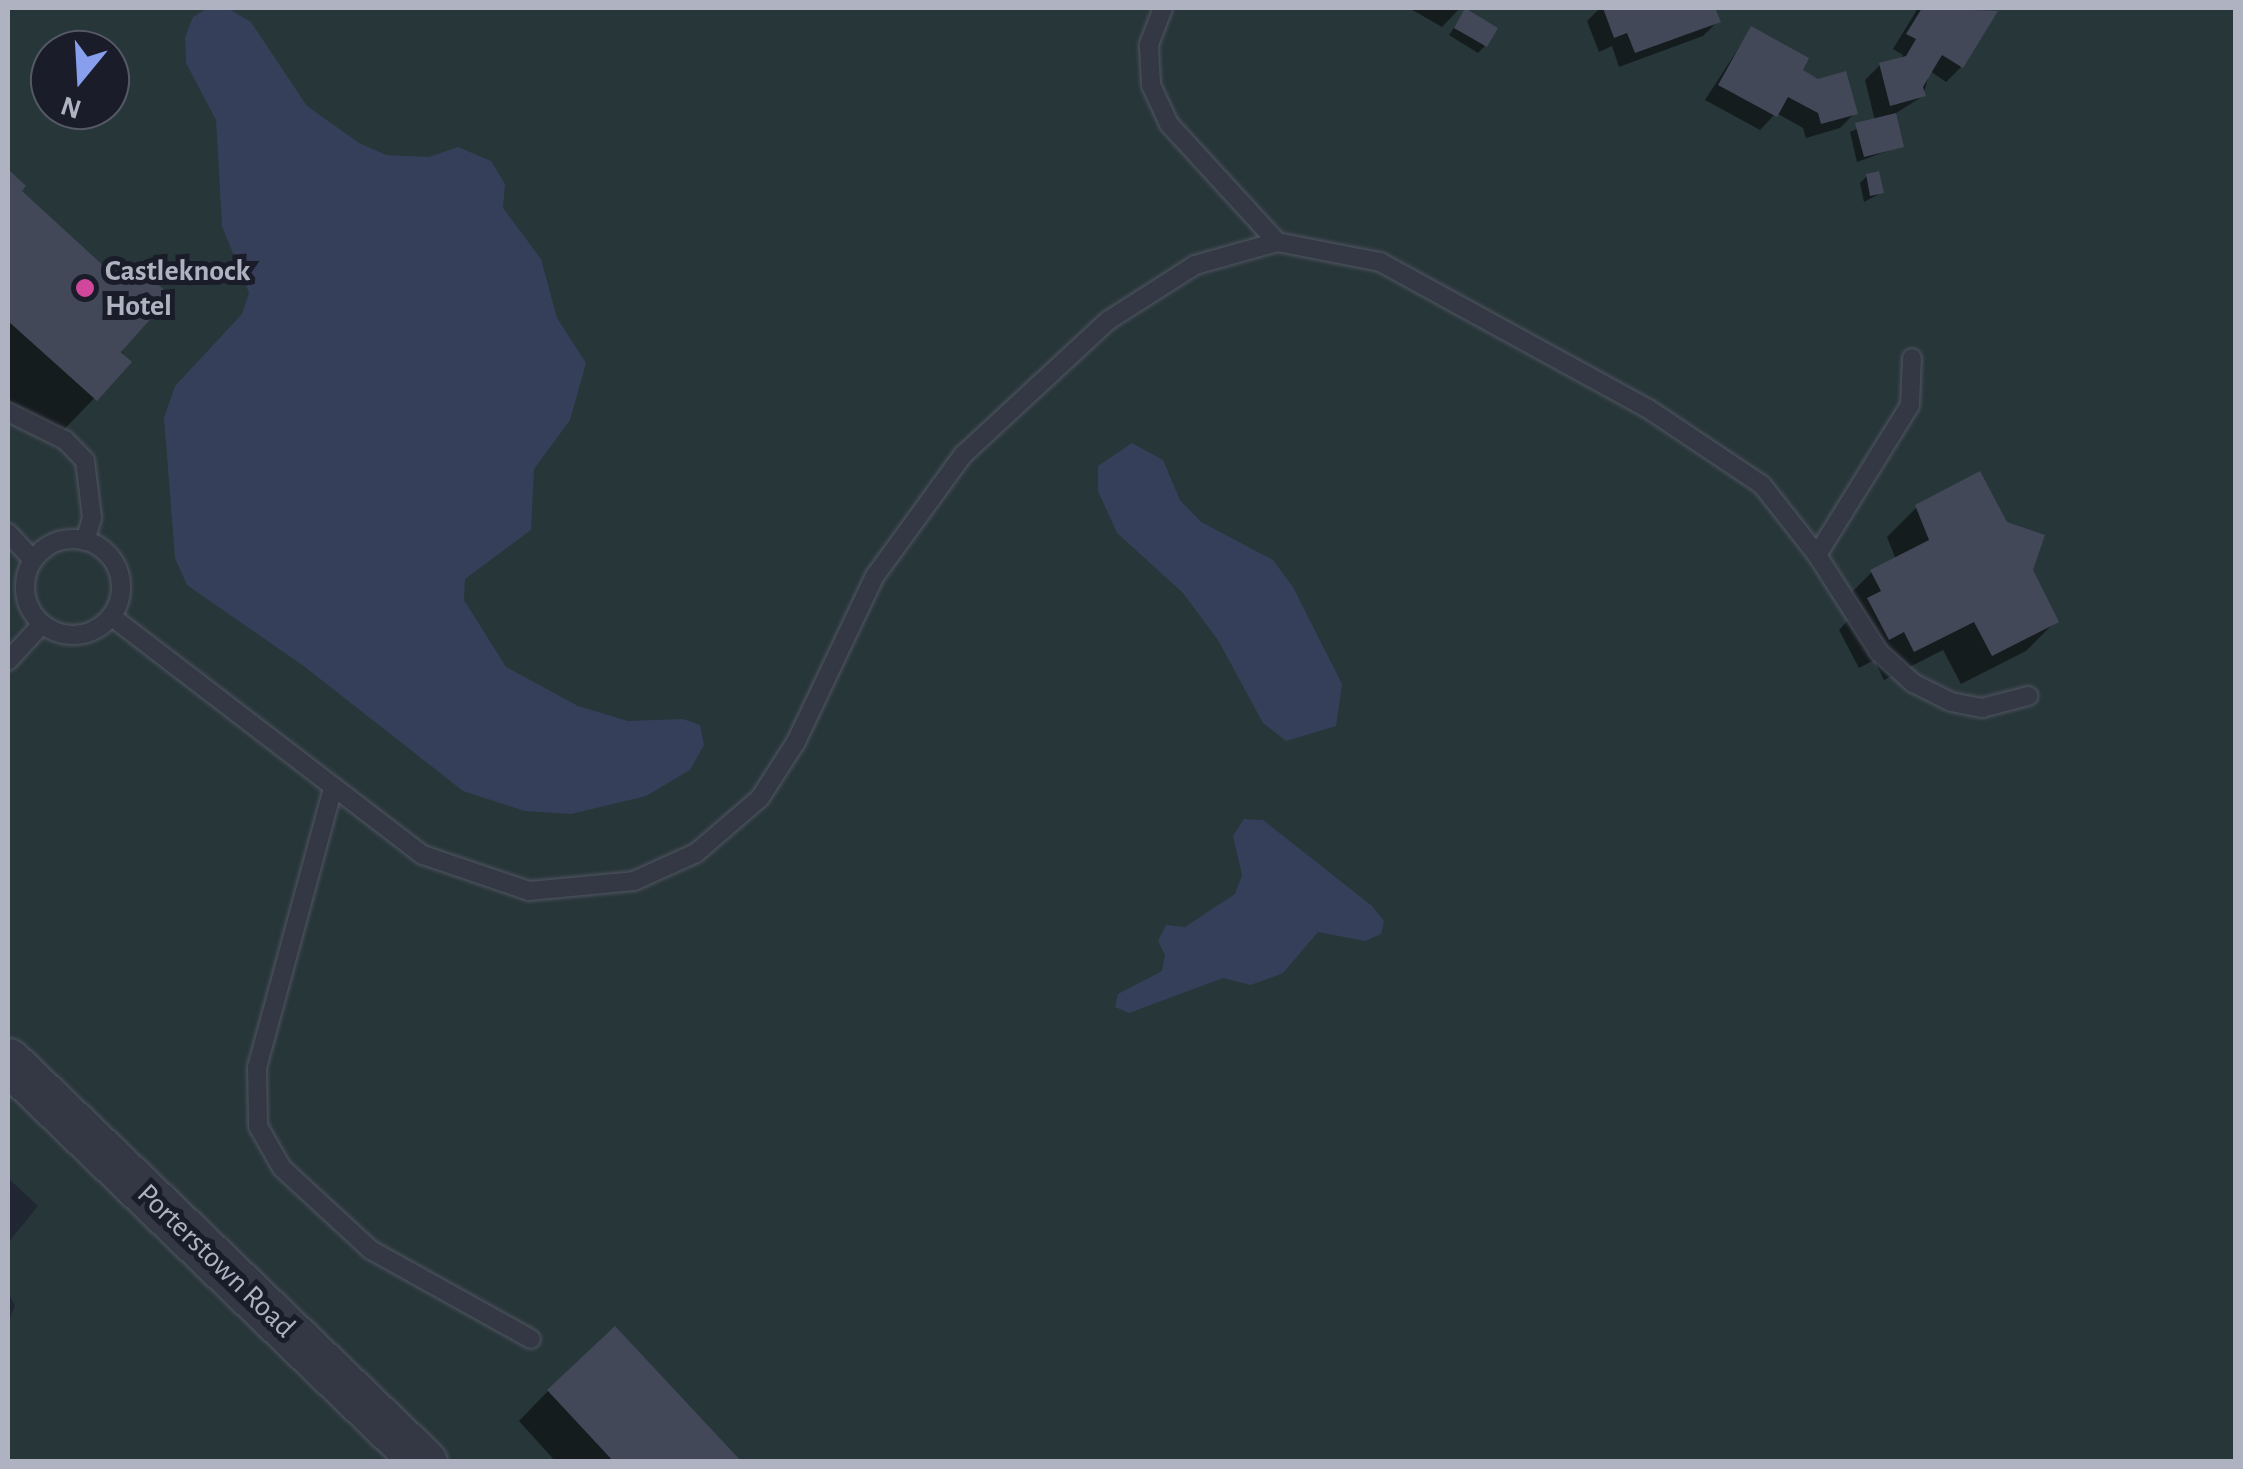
<!DOCTYPE html>
<style>
body{margin:0}
#map{position:relative;width:2243px;height:1469px;overflow:hidden;background:#212633;font-family:"Alegreya Sans",sans-serif}
div>[style]{position:absolute}
.green>*{inset:0;background:#273639}
.water>*{inset:0;background:#363f59}
.shadow>*{inset:0;background:#0007}
.building>*{inset:0;background:#424858}
.roads{filter:drop-shadow(0 0 2px #515562) drop-shadow(0 0 2px #515562)}
.service>*{height:18px;margin:-9px;padding:0 9px;transform-origin:9px;border-radius:9px;background:#343844}
.service>.ring{margin:-9px;padding:0;box-sizing:content-box;background:none;border:18px solid #343844;border-radius:50%}
.tertiary>*{height:45px;margin:-22.5px;padding:0 22.5px;transform-origin:22.5px;border-radius:22.5px;background:#343844}
.dots>*{width:28px;height:28px;translate:-50% -50%;box-sizing:border-box;border:5px solid #1a1d29;border-radius:50%}
span{translate:-50% -50%;white-space:nowrap;text-align:center;line-height:1.15;-webkit-text-stroke:10px #1a1d29;paint-order:stroke}
.poi-label{font-size:30px;color:#aeb2c1;font-weight:700}
.left{translate:0 -50%;text-align:left}
.street-label{font-size:30px;color:#aeb2c1}
.frame{position:absolute;inset:0;border:10px solid #aeb2c1;pointer-events:none}
.north{position:absolute;left:30px;top:30px;width:100px;height:100px;box-sizing:border-box;background:#1a1d29;border:2px solid #555966;border-radius:50%;rotate:198deg;font-size:28px;font-weight:700;line-height:40px;text-align:center;color:#aeb2c1}
.north::after{content:'';display:block;margin:auto;width:35px;height:45px;background:#889fed;clip-path:polygon(50% 0,100% 100%,50% 72%,0 100%)}
</style>
<div id="map">
<div class="green">
<i style="clip-path:polygon(evenodd,8px 8px,2235px 8px,2235px 1461px,429px 1461px,8px 1051px,8px 8px,50px 50px,110px 50px,110px 110px,50px 110px,50px 50px)"></i>
<i style="clip-path:polygon(8px 1089px,395px 1461px,8px 1461px,8px 1322px,15px 1306px,8px 1292px,8px 1243px,38px 1206px,8px 1178px)"></i>
</div>
<div class="water">
<i style="clip-path:polygon(208px 8px,227px 8px,251px 22px,307px 106px,359px 143px,386px 155px,429px 157px,458px 147px,491px 161px,505px 184px,503px 208px,541px 259px,557px 318px,586px 363px,570px 420px,534px 469px,531px 530px,465px 579px,464px 600px,506px 667px,578px 706px,628px 721px,683px 719px,700px 725px,704px 745px,690px 770px,646px 796px,571px 814px,525px 811px,463px 791px,305px 667px,187px 585px,175px 558px,164px 418px,175px 386px,242px 314px,249px 293px,222px 226px,216px 120px,186px 63px,185px 37px,193px 17px)"></i>
<i style="clip-path:polygon(1132px 443px,1163px 460px,1180px 500px,1201px 522px,1273px 560px,1293px 587px,1342px 684px,1336px 726px,1286px 741px,1263px 723px,1218px 640px,1183px 593px,1117px 533px,1098px 491px,1098px 466px)"></i>
<i style="clip-path:polygon(1244px 819px,1263px 820px,1372px 906px,1384px 921px,1381px 934px,1365px 941px,1318px 932px,1283px 973px,1251px 985px,1223px 978px,1129px 1013px,1115px 1007px,1118px 994px,1162px 971px,1165px 955px,1158px 941px,1166px 925px,1185px 927px,1235px 894px,1242px 875px,1233px 836px)"></i>
</div>
<div class="shadow">
<i style="clip-path:polygon(1409px 8px,1460px 8px,1442px 27px)"></i>
<i style="clip-path:polygon(1600px 8px,1713px 8px,1718px 21px,1703px 36px,1619px 67px,1612px 46px,1599px 52px,1587px 21px)"></i>
<i style="clip-path:polygon(1918px 8px,1994px 12px,1961px 67px,1946px 82px,1930px 71px,1923px 96px,1893px 115px,1901px 146px,1857px 162px,1850px 132px,1875px 121px,1865px 80px,1880px 65px,1900px 60px,1903px 55px,1893px 49px)"></i>
<i style="clip-path:polygon(1466px 11px,1485px 46px,1478px 53px,1449px 35px)"></i>
<i style="clip-path:polygon(1751px 29px,1855px 113px,1840px 128px,1806px 138px,1803px 128px,1776px 113px,1760px 130px,1705px 100px)"></i>
<i style="clip-path:polygon(8px 172px,22px 186px,18px 191px,129px 362px,53px 441px,8px 400px)"></i>
<i style="clip-path:polygon(1867px 176px,1881px 193px,1864px 202px,1860px 183px)"></i>
<i style="clip-path:polygon(1917px 507px,2005px 525px,2056px 621px,2026px 651px,1961px 684px,1943px 650px,1884px 680px,1874px 660px,1859px 668px,1839px 630px,1850px 618px,1842px 602px,1872px 572px,1896px 560px,1887px 537px)"></i>
<i style="clip-path:polygon(548px 1391px,738px 1462px,556px 1462px,519px 1421px)"></i>
</div>
<div class="building">
<i style="clip-path:polygon(1465px 8px,1498px 28px,1487px 47px,1454px 28px)"></i>
<i style="clip-path:polygon(1603px 8px,1715px 8px,1721px 22px,1635px 53px,1627px 33px,1614px 38px)"></i>
<i style="clip-path:polygon(1922px 8px,1998px 11px,1963px 68px,1942px 55px,1923px 87px,1926px 96px,1890px 106px,1879px 63px,1906px 56px,1916px 39px,1906px 34px)"></i>
<i style="clip-path:polygon(1751px 26px,1809px 58px,1803px 70px,1818px 79px,1846px 71px,1858px 114px,1821px 124px,1818px 113px,1788px 97px,1777px 117px,1718px 85px)"></i>
<i style="clip-path:polygon(1896px 113px,1904px 147px,1864px 157px,1855px 123px)"></i>
<i style="clip-path:polygon(8px 169px,26px 186px,22px 191px,119px 280px,134px 263px,171px 296px,121px 352px,132px 362px,97px 401px,8px 321px)"></i>
<i style="clip-path:polygon(1879px 171px,1884px 193px,1870px 196px,1866px 174px)"></i>
<i style="clip-path:polygon(1980px 471px,2007px 522px,2045px 535px,2033px 570px,2059px 622px,1992px 656px,1974px 622px,1914px 652px,1904px 632px,1889px 640px,1867px 598px,1881px 591px,1870px 570px,1929px 540px,1915px 505px)"></i>
<i style="clip-path:polygon(615px 1326px,742px 1462px,614px 1462px,547px 1390px)"></i>
</div>
<div class="roads">
<div class="service">
<i style="left:1163px;top:8px;width:40px;rotate:111deg"></i>
<i style="left:1149px;top:45px;width:40px;rotate:87.1deg"></i>
<i style="left:1151px;top:85px;width:43px;rotate:65.2deg"></i>
<i style="left:1169px;top:124px;width:160px;rotate:47.5deg"></i>
<i style="left:1277px;top:242px;width:105px;rotate:11deg"></i>
<i style="left:1380px;top:262px;width:304px;rotate:28.7deg"></i>
<i style="left:1647px;top:408px;width:138px;rotate:33.8deg"></i>
<i style="left:1762px;top:485px;width:89px;rotate:51.8deg"></i>
<i style="left:1817px;top:555px;width:115px;rotate:57.4deg"></i>
<i style="left:1879px;top:652px;width:46px;rotate:42.4deg"></i>
<i style="left:1913px;top:683px;width:42px;rotate:26.6deg"></i>
<i style="left:1951px;top:702px;width:32px;rotate:11deg"></i>
<i style="left:1982px;top:708px;width:48px;rotate:-14.6deg"></i>
<i style="left:8px;top:412px;width:64px;rotate:26.2deg"></i>
<i style="left:65px;top:440px;width:29px;rotate:46deg"></i>
<i style="left:85px;top:461px;width:57px;rotate:83deg"></i>
<i style="left:92px;top:518px;width:24px;rotate:107deg"></i>
<i style="left:8px;top:533px;width:37px;rotate:47deg"></i>
<i class="ring" style="left:25px;top:539px;width:78px;height:78px"></i>
<i style="left:1817px;top:555px;width:176px;rotate:-58.2deg"></i>
<i style="left:1910px;top:405px;width:47px;rotate:-87.6deg"></i>
<i style="left:111px;top:616px;width:393px;rotate:37.5deg"></i>
<i style="left:423px;top:855px;width:112px;rotate:18.8deg"></i>
<i style="left:529px;top:891px;width:105px;rotate:-5.4deg"></i>
<i style="left:634px;top:881px;width:68px;rotate:-24.3deg"></i>
<i style="left:696px;top:853px;width:84px;rotate:-40.7deg"></i>
<i style="left:760px;top:798px;width:67px;rotate:-57.3deg"></i>
<i style="left:796px;top:742px;width:184px;rotate:-64.6deg"></i>
<i style="left:875px;top:576px;width:150px;rotate:-54deg"></i>
<i style="left:963px;top:455px;width:199px;rotate:-42.8deg"></i>
<i style="left:1109px;top:320px;width:102px;rotate:-32.6deg"></i>
<i style="left:1195px;top:265px;width:85px;rotate:-15.7deg"></i>
<i style="left:8px;top:661px;width:50px;rotate:-47.4deg"></i>
<i style="left:333px;top:788px;width:289px;rotate:105.2deg"></i>
<i style="left:257px;top:1067px;width:59px;rotate:89deg"></i>
<i style="left:258px;top:1126px;width:48px;rotate:60.3deg"></i>
<i style="left:282px;top:1168px;width:121px;rotate:42.7deg"></i>
<i style="left:371px;top:1250px;width:183px;rotate:29.1deg"></i>
</div>
<div class="tertiary">
<i style="left:8px;top:1061px;width:578px;rotate:43.95deg"></i>
</div>
</div>
<div class="dots">
<i style="left:85px;top:288px;background:#d1479c"></i>
</div>
<div class="poi-label">
<span class="left" style="left:105px;top:288px">Castleknock<br>Hotel</span>
</div>
<div class="street-label">
<span style="left:216px;top:1261px;rotate:44deg">Porterstown Road</span>
</div>
<div class="frame"></div>
<div class="north">N</div>
</div>
